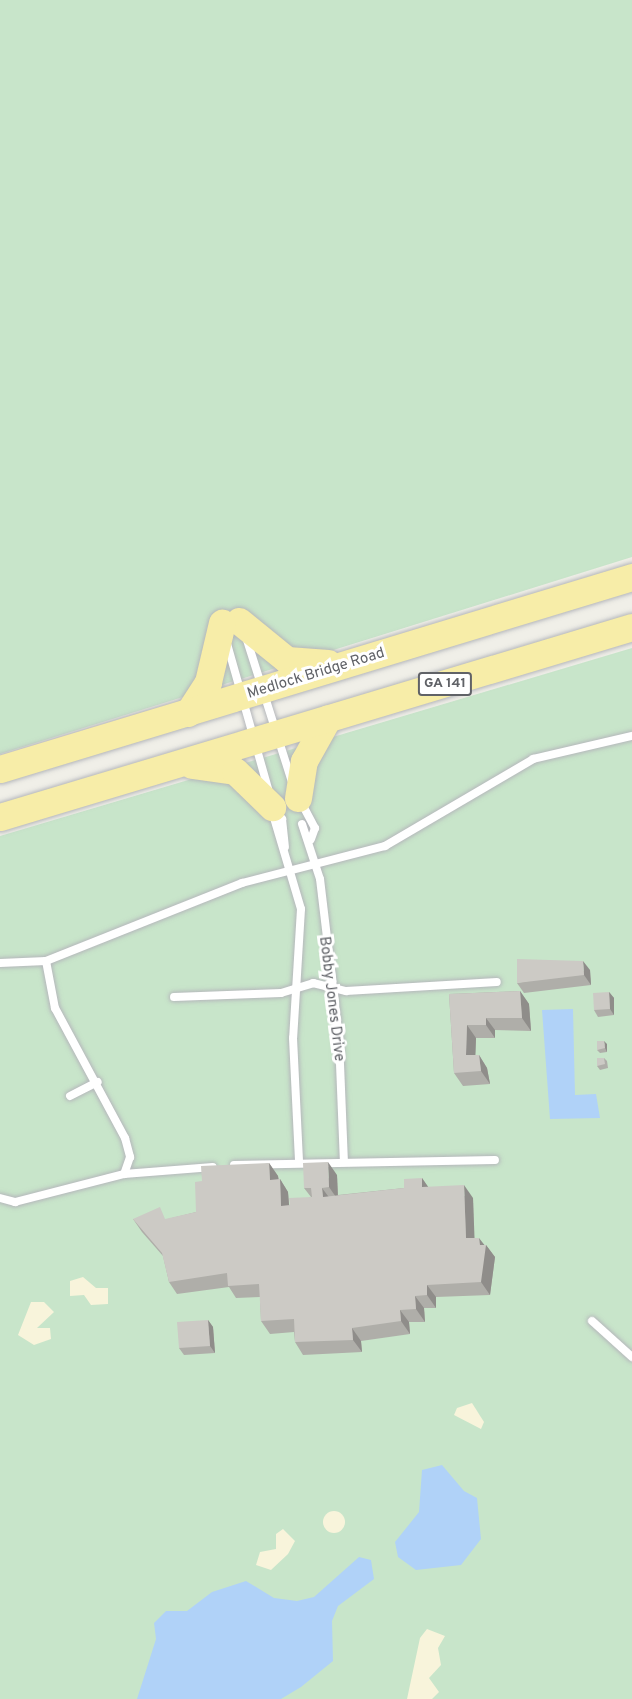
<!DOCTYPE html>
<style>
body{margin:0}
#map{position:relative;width:632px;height:1699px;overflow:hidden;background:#f0efe8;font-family:Overpass,sans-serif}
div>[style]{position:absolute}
.green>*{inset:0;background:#c8e5ca}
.sand>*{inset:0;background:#f8f4db}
.round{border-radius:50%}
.water>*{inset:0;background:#b0d2f8}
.roads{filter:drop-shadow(0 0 2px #b5b7bb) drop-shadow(0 0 2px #b5b7bb)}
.service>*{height:8px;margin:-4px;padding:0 4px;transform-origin:4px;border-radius:4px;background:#fff}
.trunk>*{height:27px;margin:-13.5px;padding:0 13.5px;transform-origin:13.5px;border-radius:13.5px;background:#f7eda8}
.wall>*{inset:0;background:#afaea9}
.shaded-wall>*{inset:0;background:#8f8d8a}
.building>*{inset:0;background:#cccac5}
span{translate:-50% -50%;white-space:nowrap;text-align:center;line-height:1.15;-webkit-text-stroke:6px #fff;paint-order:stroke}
.shield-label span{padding:2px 4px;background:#fff;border:2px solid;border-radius:4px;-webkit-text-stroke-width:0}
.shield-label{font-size:14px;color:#606267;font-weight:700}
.street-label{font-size:15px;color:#606267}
</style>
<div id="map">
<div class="green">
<i style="clip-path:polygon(0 0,632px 0,632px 557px,0 754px)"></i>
<i style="clip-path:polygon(632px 648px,632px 1699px,0 1699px,0 836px)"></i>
</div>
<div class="sand">
<i style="clip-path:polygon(83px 1277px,96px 1288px,108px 1288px,108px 1304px,91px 1305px,84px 1295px,70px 1296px,70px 1281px)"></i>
<i style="clip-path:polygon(31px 1302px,44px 1302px,54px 1312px,37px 1328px,50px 1328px,51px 1339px,34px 1345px,18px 1335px)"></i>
<i style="clip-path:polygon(472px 1403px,484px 1422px,481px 1429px,454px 1415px,457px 1408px)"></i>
<i class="round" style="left:323px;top:1511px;width:22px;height:22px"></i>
<i style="clip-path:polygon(283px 1529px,295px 1541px,288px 1554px,271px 1570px,256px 1565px,260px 1552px,276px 1549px,276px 1534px)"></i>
<i style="clip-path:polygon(427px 1629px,445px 1636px,438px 1648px,441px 1665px,429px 1678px,439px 1692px,432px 1699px,407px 1699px,420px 1638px)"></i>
</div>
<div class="water">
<i style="clip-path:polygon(573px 1009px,575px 1095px,596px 1094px,600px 1118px,550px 1119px,542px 1010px)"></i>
<i style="clip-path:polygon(442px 1465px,464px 1491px,477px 1498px,481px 1539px,461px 1565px,416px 1570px,398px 1557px,395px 1542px,419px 1512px,422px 1470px)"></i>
<i style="clip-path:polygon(359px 1557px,371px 1560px,374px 1579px,338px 1606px,332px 1621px,333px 1661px,301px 1687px,281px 1699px,137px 1699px,156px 1639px,154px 1623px,166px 1611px,187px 1611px,212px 1592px,246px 1581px,274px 1598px,297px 1601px,314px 1597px)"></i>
</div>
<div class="roads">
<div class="service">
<i style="left:246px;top:637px;width:152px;rotate:72.4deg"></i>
<i style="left:226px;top:640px;width:158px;rotate:74.2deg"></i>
<i style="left:300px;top:800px;width:32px;rotate:62deg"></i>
<i style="left:315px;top:828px;width:12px;rotate:110deg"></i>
<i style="left:274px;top:809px;width:13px;rotate:51deg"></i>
<i style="left:282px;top:819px;width:28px;rotate:84deg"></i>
<i style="left:272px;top:811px;width:102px;rotate:73.5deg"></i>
<i style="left:301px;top:909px;width:129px;rotate:93.5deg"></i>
<i style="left:293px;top:1038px;width:122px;rotate:87.2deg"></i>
<i style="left:302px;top:824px;width:58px;rotate:71.9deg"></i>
<i style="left:320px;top:879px;width:161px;rotate:83.2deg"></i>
<i style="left:339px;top:1039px;width:122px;rotate:87.7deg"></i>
<i style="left:46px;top:961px;width:48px;rotate:79.2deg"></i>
<i style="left:55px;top:1008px;width:148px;rotate:61.7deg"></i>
<i style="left:125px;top:1138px;width:20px;rotate:75deg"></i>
<i style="left:130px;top:1157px;width:18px;rotate:109deg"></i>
<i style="left:0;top:963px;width:46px;rotate:-2.5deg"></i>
<i style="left:46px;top:961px;width:211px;rotate:-21.7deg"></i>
<i style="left:242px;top:883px;width:148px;rotate:-14.5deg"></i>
<i style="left:385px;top:846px;width:172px;rotate:-30.4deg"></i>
<i style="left:533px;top:759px;width:102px;rotate:-13.1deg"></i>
<i style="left:174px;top:997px;width:107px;rotate:-2.1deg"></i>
<i style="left:281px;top:993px;width:34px;rotate:-17deg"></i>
<i style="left:313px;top:983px;width:34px;rotate:14deg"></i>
<i style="left:346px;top:991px;width:151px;rotate:-3.4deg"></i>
<i style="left:70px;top:1096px;width:31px;rotate:-27deg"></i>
<i style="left:234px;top:1165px;width:261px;rotate:-1.1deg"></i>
<i style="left:0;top:1198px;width:16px;rotate:15deg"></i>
<i style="left:15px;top:1202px;width:113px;rotate:-14.4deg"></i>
<i style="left:124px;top:1174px;width:89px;rotate:-4.5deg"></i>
<i style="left:592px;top:1321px;width:54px;rotate:42deg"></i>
</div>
<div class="trunk">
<i style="left:239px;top:621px;width:62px;rotate:39.1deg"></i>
<i style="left:287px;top:660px;width:41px;rotate:4.2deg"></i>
<i style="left:188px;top:713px;width:37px;rotate:-57deg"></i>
<i style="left:208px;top:682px;width:61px;rotate:-76.7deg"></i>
<i style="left:192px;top:765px;width:43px;rotate:7.9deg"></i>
<i style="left:235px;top:771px;width:52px;rotate:44.2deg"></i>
<i style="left:0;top:769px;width:661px;rotate:-16.9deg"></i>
<i style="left:298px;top:798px;width:37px;rotate:-81deg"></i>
<i style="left:304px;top:761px;width:49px;rotate:-60.8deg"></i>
<i style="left:0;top:817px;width:660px;rotate:-16.73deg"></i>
</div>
</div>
<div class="wall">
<i style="clip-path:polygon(590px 970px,591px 985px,524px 993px,517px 983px)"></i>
<i style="clip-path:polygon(520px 991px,529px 1004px,531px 1031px,495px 1030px,495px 1038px,476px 1038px,475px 1055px,479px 1055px,487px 1068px,490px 1084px,463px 1086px,454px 1073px,449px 994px)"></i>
<i style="clip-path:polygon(609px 992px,614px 998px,614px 1015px,598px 1017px,594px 1010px)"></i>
<i style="clip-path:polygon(607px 1044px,607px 1052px,600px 1053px,597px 1050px)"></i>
<i style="clip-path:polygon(604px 1058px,607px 1061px,608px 1068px,600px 1070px,597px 1066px)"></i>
<i style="clip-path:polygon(269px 1163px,278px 1176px,279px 1179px,280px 1179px,288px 1192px,289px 1205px,311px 1197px,304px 1188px,337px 1175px,338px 1195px,404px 1188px,422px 1178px,428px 1187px,473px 1198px,474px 1238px,484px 1245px,486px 1245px,495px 1257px,490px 1295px,436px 1297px,436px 1308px,424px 1308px,425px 1322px,409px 1322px,410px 1334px,361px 1341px,362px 1352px,303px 1355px,295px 1342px,294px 1332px,270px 1334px,261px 1321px,260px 1297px,236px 1298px,229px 1287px,177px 1294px,169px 1282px,163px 1256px,142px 1232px,133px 1219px,168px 1219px,196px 1212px,202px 1181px)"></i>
<i style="clip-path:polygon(208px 1320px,213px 1327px,215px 1353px,184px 1355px,179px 1348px)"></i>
</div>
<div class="shaded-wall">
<i style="clip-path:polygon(583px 961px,590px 970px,591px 985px,584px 975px)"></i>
<i style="clip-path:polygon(520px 991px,529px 1004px,531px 1031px,522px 1018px)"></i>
<i style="clip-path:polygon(609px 992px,614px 998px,614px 1015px,610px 1009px)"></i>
<i style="clip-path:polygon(486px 1018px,495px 1030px,495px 1038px,486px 1025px)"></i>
<i style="clip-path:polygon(467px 1025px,476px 1038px,475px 1068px,466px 1055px)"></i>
<i style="clip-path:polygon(604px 1041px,607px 1044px,607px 1052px,605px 1048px)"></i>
<i style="clip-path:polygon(479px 1055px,487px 1068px,490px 1084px,481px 1071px)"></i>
<i style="clip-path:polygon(328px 1162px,337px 1175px,338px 1200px,329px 1187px)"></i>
<i style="clip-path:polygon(269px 1163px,278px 1176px,279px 1192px,270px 1180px)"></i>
<i style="clip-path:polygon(422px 1178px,431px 1191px,422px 1187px)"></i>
<i style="clip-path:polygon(280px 1179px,288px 1192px,290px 1218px,281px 1206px)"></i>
<i style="clip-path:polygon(464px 1185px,473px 1198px,475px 1251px,466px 1238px)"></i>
<i style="clip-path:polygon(322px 1188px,331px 1200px,323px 1197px)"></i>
<i style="clip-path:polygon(479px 1238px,486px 1247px,486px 1245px,495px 1257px,490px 1295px,481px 1282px)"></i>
<i style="clip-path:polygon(427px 1285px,436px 1297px,436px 1308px,427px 1295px)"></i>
<i style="clip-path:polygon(415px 1296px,424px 1308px,425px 1322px,416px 1309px)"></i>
<i style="clip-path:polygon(400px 1310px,409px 1322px,410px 1334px,401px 1321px)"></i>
<i style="clip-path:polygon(208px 1320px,213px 1327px,215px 1353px,210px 1346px)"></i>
<i style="clip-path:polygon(352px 1328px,361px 1341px,362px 1352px,353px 1340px)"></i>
</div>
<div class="building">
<i style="clip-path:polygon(517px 959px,583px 961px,584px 975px,517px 983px)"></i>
<i style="clip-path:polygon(520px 991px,522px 1018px,486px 1018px,486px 1025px,467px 1025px,466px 1055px,479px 1055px,481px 1071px,454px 1073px,449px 994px)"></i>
<i style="clip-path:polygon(609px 992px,610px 1009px,594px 1010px,593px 993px)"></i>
<i style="clip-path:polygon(597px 1041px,604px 1041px,605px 1048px,597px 1050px)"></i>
<i style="clip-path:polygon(597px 1058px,604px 1058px,605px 1064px,597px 1066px)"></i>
<i style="clip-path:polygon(328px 1162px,329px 1187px,322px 1188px,323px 1197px,404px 1188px,404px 1179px,422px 1178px,422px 1187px,464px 1185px,466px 1238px,479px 1238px,480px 1245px,486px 1245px,481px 1282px,427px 1285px,427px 1295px,415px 1296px,416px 1309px,400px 1310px,401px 1321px,352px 1328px,353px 1340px,295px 1342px,294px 1319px,261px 1321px,259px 1284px,228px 1286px,227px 1273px,169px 1282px,162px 1253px,133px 1219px,160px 1207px,165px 1219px,196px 1212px,195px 1182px,202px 1181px,201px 1166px,269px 1163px,270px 1180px,280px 1179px,281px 1206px,290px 1205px,289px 1198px,312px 1197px,311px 1188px,304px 1188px,303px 1163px)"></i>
<i style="clip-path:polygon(208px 1320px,210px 1346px,179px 1348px,177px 1322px)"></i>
</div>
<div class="shield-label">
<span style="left:445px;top:684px">GA 141</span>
</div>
<div class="street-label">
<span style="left:316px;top:674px;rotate:-17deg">Medlock Bridge Road</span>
<span style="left:331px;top:999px;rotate:83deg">Bobby Jones Drive</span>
</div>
</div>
